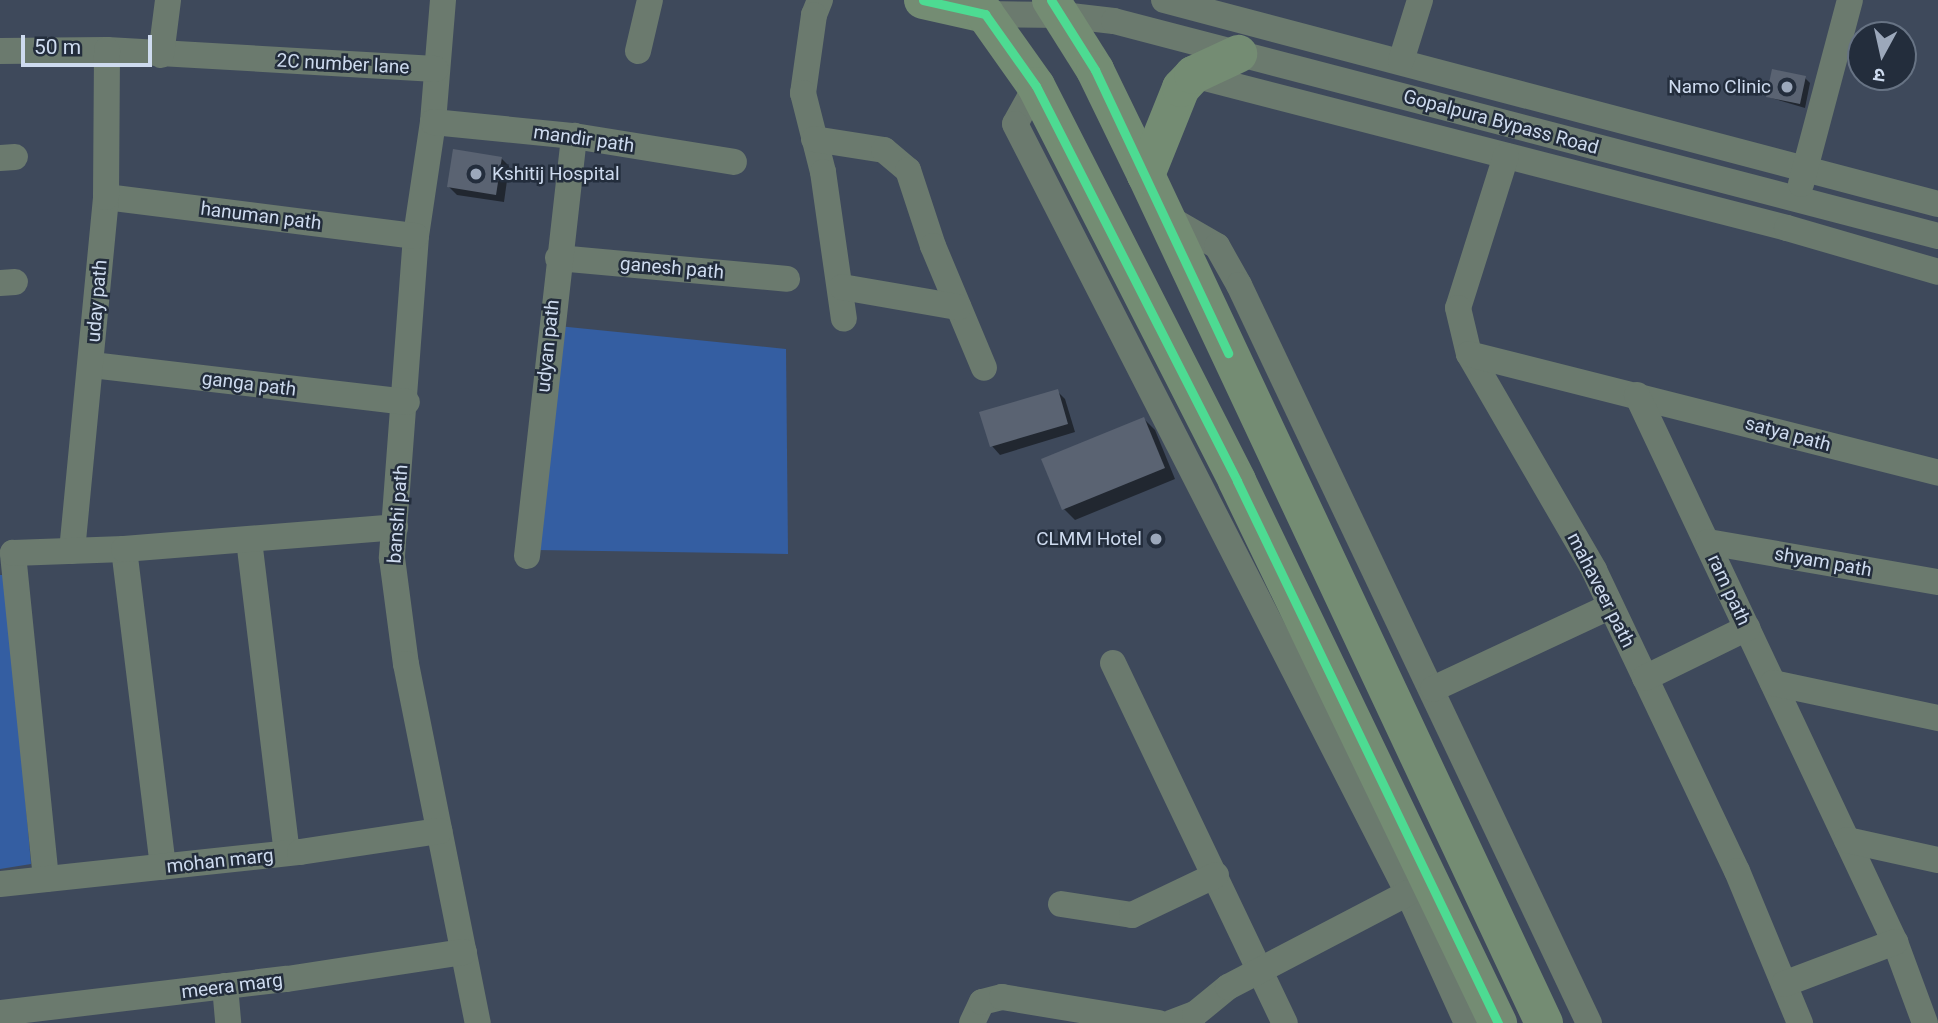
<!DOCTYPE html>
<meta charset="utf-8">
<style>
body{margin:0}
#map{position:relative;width:1938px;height:1023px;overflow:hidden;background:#3e495b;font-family:Roboto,"Noto Sans Devanagari",sans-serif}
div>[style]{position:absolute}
.green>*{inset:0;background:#345ea2}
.shadow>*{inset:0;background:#0007}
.building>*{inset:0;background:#5a6372}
.minor>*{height:26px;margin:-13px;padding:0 13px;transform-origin:13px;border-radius:13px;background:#6b7a6e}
.highway>*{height:38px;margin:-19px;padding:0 19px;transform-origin:19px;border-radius:19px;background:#748c73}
.bus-1>*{height:9px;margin:-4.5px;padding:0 4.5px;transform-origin:4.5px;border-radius:4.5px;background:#4ddb92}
.dots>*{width:19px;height:19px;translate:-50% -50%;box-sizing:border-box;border:4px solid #232d3c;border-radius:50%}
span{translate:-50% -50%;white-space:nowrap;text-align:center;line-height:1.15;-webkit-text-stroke:5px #232d3c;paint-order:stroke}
.street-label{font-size:19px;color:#cedbef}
.poi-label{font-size:19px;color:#cedbef}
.right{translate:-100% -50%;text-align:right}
.left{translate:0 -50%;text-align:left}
.north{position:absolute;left:1847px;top:21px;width:70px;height:70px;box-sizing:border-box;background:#232d3c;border:2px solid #677384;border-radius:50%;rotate:188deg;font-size:19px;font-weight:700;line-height:28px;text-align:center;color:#cedbef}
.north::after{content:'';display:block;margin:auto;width:24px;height:32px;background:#9ca8bb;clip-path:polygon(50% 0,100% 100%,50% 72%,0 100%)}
.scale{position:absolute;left:21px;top:35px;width:131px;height:32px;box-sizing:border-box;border:4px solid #cedbef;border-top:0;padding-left:9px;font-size:21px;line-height:24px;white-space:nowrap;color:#cedbef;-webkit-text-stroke:5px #232d3c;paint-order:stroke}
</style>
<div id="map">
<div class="green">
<i style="clip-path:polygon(558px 326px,786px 349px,788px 554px,536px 550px)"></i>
<i style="clip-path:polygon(0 575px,6px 575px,31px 864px,0 869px)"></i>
</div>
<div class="shadow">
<i style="clip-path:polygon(1805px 78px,1810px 83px,1805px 108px,1768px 97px)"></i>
<i style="clip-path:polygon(501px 158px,509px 166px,504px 202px,457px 195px,449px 187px)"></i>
<i style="clip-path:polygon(1057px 391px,1065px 399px,1075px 432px,1000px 455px,992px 446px)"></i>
<i style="clip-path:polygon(1144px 419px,1155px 430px,1175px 479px,1075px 520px,1064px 509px)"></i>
</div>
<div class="building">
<i style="clip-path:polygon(1772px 69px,1806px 76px,1800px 104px,1766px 97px)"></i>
<i style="clip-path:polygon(453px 149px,502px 157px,496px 195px,447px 187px)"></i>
<i style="clip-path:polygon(1058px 389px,1068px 424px,990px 447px,979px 412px)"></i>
<i style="clip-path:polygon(1144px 417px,1165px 468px,1062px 510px,1041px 459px)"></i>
</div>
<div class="minor">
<i style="left:443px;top:0;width:122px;rotate:94.7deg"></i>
<i style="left:433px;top:122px;width:115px;rotate:98.5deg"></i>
<i style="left:416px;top:236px;width:323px;rotate:94.3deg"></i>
<i style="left:392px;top:558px;width:107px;rotate:82.5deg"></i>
<i style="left:406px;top:664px;width:366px;rotate:78.7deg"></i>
<i style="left:820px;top:0;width:16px;rotate:112deg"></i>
<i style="left:814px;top:15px;width:79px;rotate:98deg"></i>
<i style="left:803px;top:93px;width:81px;rotate:75.8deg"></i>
<i style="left:823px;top:172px;width:148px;rotate:81.9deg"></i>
<i style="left:1164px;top:0;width:800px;rotate:14.77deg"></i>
<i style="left:985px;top:14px;width:77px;rotate:0.7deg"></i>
<i style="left:1062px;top:15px;width:52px;rotate:6.6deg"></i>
<i style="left:1114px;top:21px;width:852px;rotate:14.62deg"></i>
<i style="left:0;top:51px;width:107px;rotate:-0.5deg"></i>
<i style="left:107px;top:50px;width:329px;rotate:3.3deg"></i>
<i style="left:638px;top:51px;width:52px;rotate:-76.8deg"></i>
<i style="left:161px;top:55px;width:55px;rotate:-82.7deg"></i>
<i style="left:1401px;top:61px;width:64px;rotate:-72.7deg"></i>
<i style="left:1193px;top:75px;width:613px;rotate:14.44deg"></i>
<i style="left:1787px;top:228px;width:157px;rotate:16.2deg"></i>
<i style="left:1036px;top:86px;width:43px;rotate:118.9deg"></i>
<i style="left:1015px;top:124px;width:864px;rotate:62.93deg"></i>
<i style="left:1408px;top:893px;width:143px;rotate:65.6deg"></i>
<i style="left:433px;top:122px;width:142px;rotate:5.7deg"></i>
<i style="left:574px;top:136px;width:162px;rotate:9.2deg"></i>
<i style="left:814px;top:139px;width:71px;rotate:8.9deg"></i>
<i style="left:884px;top:150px;width:31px;rotate:40deg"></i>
<i style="left:908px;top:170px;width:80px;rotate:71.8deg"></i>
<i style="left:933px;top:246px;width:132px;rotate:67.3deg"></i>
<i style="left:1506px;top:156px;width:159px;rotate:107.5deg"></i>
<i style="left:1458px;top:308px;width:47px;rotate:76.6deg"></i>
<i style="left:1469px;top:354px;width:250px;rotate:59.9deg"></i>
<i style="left:1594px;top:570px;width:333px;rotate:64.6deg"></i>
<i style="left:1737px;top:871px;width:165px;rotate:67.5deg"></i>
<i style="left:0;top:158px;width:15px;rotate:-4deg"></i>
<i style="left:1801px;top:184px;width:190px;rotate:-75.1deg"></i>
<i style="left:106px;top:197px;width:312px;rotate:7.2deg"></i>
<i style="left:1165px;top:216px;width:60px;rotate:30deg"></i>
<i style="left:1217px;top:246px;width:45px;rotate:60.6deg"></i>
<i style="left:1239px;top:285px;width:817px;rotate:64.63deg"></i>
<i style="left:558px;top:258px;width:230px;rotate:5.2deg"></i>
<i style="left:0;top:283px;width:15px;rotate:-4deg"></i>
<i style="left:842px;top:287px;width:118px;rotate:9.8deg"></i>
<i style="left:1469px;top:354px;width:484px;rotate:14.2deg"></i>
<i style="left:92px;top:365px;width:317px;rotate:6.7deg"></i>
<i style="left:1637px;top:395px;width:605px;rotate:64.75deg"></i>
<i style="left:1895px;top:942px;width:86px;rotate:69.7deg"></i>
<i style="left:249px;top:540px;width:315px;rotate:83.1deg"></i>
<i style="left:1708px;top:542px;width:233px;rotate:9.9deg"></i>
<i style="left:124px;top:549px;width:320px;rotate:83deg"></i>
<i style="left:72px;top:551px;width:356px;rotate:-84.5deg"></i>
<i style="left:106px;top:197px;width:147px;rotate:-89.6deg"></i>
<i style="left:527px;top:556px;width:423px;rotate:-83.6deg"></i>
<i style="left:1113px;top:663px;width:399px;rotate:64.5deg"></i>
<i style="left:1645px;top:678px;width:114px;rotate:-26.1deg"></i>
<i style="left:1773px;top:683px;width:169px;rotate:12deg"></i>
<i style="left:1433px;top:689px;width:196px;rotate:-25deg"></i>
<i style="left:1847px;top:840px;width:93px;rotate:12.4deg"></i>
<i style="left:46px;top:879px;width:328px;rotate:-95.8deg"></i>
<i style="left:13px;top:553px;width:111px;rotate:-2.1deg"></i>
<i style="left:124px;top:549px;width:272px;rotate:-4.6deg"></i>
<i style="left:0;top:884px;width:302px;rotate:-6.1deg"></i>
<i style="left:300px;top:852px;width:141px;rotate:-8.6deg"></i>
<i style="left:1061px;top:904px;width:72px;rotate:8.8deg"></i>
<i style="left:1132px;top:915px;width:93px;rotate:-25.5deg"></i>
<i style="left:1784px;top:984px;width:119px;rotate:-20.7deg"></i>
<i style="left:225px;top:986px;width:37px;rotate:85deg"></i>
<i style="left:0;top:1013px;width:289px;rotate:-6.8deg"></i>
<i style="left:287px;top:979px;width:179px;rotate:-8.7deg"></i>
<i style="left:972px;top:1023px;width:23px;rotate:-65deg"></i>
<i style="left:982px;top:1002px;width:21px;rotate:-14deg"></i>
<i style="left:1002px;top:997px;width:159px;rotate:9.4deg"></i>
<i style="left:1171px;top:1023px;width:26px;rotate:-21deg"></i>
<i style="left:1195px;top:1014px;width:43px;rotate:-39.3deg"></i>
<i style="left:1228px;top:987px;width:203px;rotate:-27.6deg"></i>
</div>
<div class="highway">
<i style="left:923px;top:0;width:64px;rotate:12.7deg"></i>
<i style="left:985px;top:14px;width:88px;rotate:54.7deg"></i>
<i style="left:1036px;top:86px;width:443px;rotate:63deg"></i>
<i style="left:1237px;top:481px;width:602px;rotate:64.29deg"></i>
<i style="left:1051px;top:0;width:83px;rotate:57.8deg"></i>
<i style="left:1095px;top:70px;width:117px;rotate:64.1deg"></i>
<i style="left:1146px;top:175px;width:937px;rotate:64.86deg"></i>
<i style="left:1146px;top:175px;width:94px;rotate:-68.1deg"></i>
<i style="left:1181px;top:88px;width:18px;rotate:-47deg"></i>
<i style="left:1193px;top:75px;width:50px;rotate:-25deg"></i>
</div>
<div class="bus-1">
<i style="left:923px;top:0;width:64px;rotate:12.7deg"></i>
<i style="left:985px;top:14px;width:88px;rotate:54.7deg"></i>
<i style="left:1036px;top:86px;width:443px;rotate:63deg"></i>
<i style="left:1237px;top:481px;width:602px;rotate:64.29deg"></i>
<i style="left:1051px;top:0;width:83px;rotate:57.8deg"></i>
<i style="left:1095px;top:70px;width:313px;rotate:64.8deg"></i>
</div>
<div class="dots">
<i style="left:1787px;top:87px;background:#9ca8bb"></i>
<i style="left:476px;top:174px;background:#9ca8bb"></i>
<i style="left:1156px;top:539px;background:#9ca8bb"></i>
</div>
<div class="street-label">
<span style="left:343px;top:64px;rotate:3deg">2C number lane</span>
<span style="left:1501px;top:122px;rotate:15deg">Gopalpura Bypass Road</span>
<span style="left:584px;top:139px;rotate:8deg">mandir path</span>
<span style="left:261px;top:216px;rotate:7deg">hanuman path</span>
<span style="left:672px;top:268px;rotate:5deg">ganesh path</span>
<span style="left:97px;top:301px;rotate:-85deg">uday path</span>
<span style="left:548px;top:346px;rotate:-84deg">udyan path</span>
<span style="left:249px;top:384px;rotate:7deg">ganga path</span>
<span style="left:1788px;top:434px;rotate:15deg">satya path</span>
<span style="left:398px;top:514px;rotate:-86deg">banshi path</span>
<span style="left:1823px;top:562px;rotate:10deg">shyam path</span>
<span style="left:1601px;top:590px;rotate:63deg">mahaveer path</span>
<span style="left:1729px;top:590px;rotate:65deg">ram path</span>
<span style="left:220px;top:861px;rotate:-6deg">mohan marg</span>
<span style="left:232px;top:986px;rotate:-7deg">meera marg</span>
</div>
<div class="poi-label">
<span class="right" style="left:1771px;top:87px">Namo Clinic</span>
<span class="left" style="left:492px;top:174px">Kshitij Hospital</span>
<span class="right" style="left:1142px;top:539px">CLMM Hotel</span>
</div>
<div class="north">उ</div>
<div class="scale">50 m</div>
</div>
